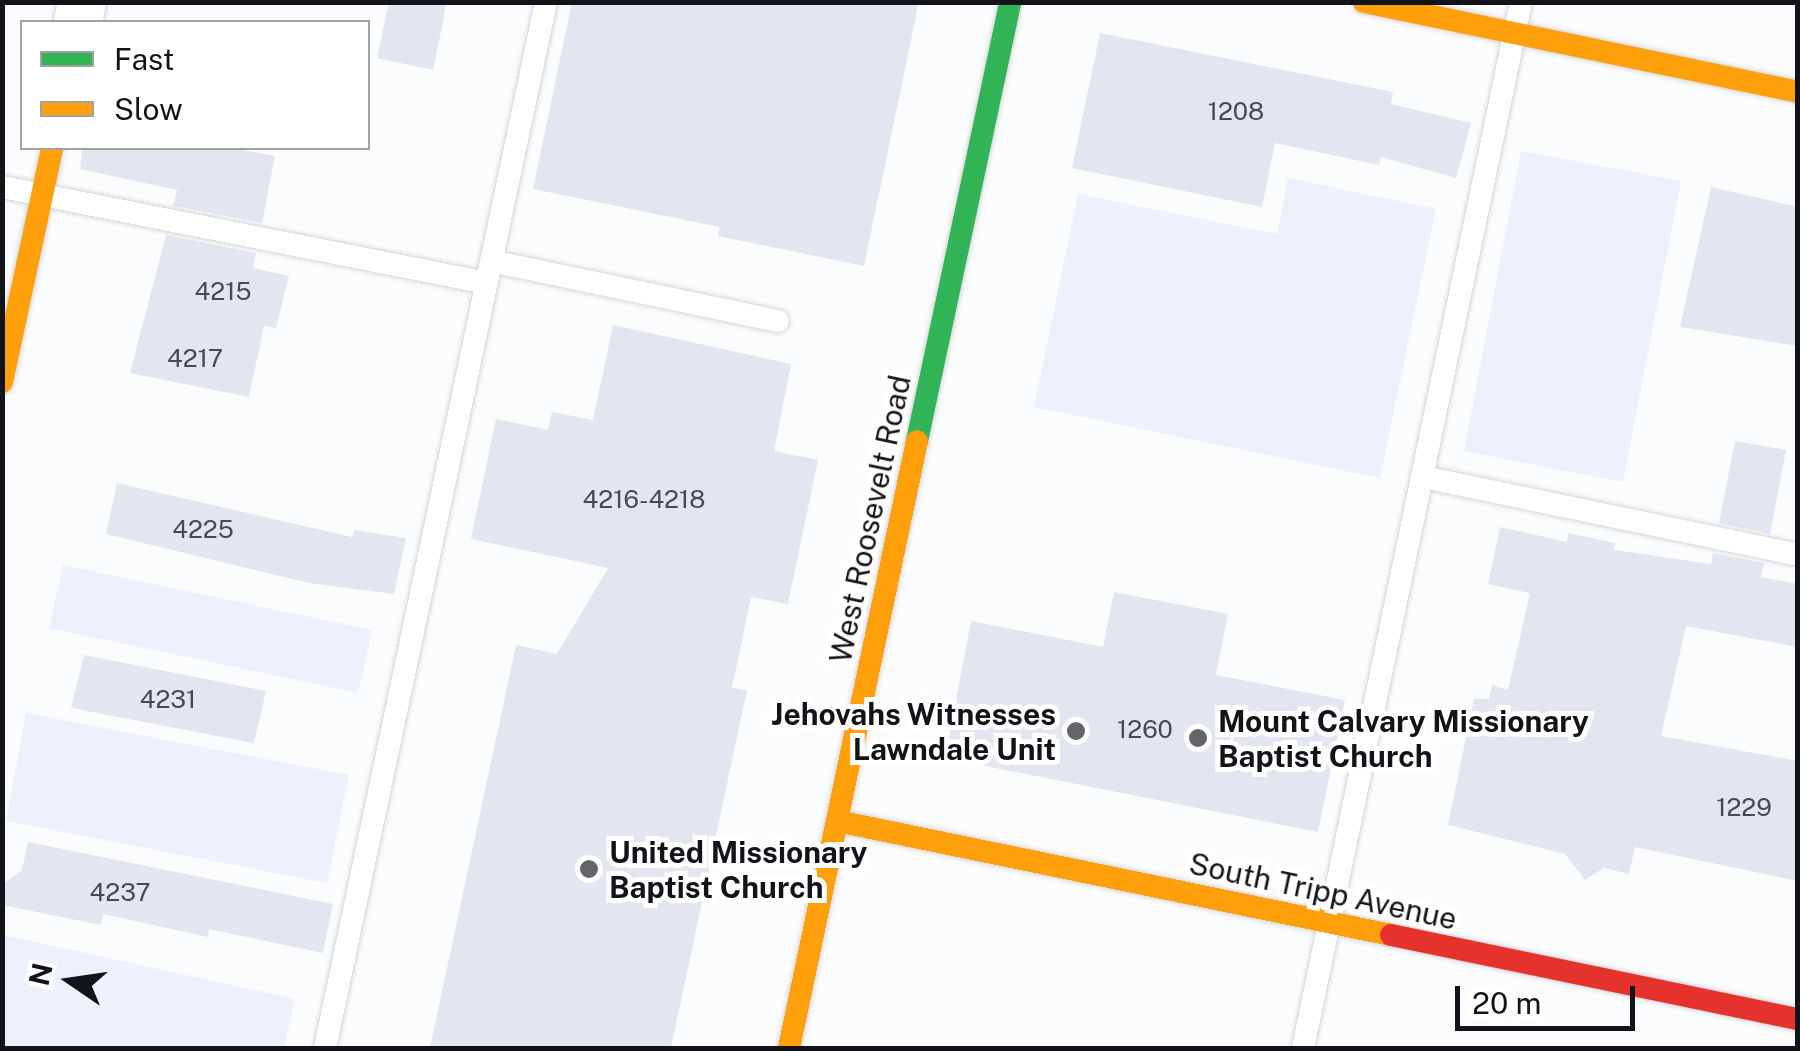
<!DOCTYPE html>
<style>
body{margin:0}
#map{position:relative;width:1800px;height:1051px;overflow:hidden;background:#fbfcfd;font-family:"Public Sans",sans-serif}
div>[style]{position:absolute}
.green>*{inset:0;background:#eef0fb}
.building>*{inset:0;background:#e4e6ef}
.roads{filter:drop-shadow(0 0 2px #d5d6da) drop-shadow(0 0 2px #d5d6da)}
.lane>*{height:22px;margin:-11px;padding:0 11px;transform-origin:11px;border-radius:11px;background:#feffff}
.street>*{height:48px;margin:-24px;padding:0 24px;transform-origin:24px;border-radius:24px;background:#feffff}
.fast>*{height:22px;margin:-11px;padding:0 11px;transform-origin:11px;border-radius:11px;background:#30b455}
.slow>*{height:22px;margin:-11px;padding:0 11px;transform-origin:11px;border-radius:11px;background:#ff9f0a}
.jam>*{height:22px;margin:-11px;padding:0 11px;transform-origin:11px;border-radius:11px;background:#e5322d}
.dots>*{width:28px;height:28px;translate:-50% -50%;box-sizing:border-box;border:5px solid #fff;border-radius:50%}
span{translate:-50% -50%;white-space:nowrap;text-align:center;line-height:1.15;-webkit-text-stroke:10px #fff;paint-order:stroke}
.number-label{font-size:25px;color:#484a50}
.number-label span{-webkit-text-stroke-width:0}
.street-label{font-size:30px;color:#13141a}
.poi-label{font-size:30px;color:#13141a;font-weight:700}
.right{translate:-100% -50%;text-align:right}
.left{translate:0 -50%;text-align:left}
.frame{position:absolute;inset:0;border:5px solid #13141a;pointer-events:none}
.legend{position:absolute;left:20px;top:20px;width:350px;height:130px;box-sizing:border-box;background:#fff;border:2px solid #a1a1a3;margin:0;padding:12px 18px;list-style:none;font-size:30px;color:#13141a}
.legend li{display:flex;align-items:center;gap:20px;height:50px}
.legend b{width:50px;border:2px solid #a1a1a3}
.north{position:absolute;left:20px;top:931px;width:100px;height:100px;-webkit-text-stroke:8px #fff;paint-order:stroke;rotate:283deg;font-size:28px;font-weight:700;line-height:40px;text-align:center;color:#13141a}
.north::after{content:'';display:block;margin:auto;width:35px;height:45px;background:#13141a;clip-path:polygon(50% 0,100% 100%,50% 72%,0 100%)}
.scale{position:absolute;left:1455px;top:986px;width:180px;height:45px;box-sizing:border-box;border:5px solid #13141a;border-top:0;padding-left:12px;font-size:30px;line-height:35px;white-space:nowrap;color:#13141a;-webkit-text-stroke:8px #fff;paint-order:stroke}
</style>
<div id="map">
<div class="green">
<i style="clip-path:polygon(1521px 151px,1681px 181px,1623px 482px,1464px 451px)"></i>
<i style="clip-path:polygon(1288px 178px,1436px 209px,1380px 478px,1034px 407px,1078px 194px,1277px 234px)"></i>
<i style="clip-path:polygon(63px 565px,372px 630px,358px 693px,49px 628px)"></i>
<i style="clip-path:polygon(26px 713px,349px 775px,327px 883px,6px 821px)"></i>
<i style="clip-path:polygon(3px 935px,295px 999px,284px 1048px,3px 1048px)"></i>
</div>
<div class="building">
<i style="clip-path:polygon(389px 2px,447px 2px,433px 70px,377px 58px)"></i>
<i style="clip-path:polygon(572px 2px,919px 2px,864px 266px,718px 236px,720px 227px,533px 189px)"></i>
<i style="clip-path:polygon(1100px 33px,1393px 92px,1391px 104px,1471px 123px,1456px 178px,1381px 157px,1379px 165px,1275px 143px,1262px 207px,1072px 168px)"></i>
<i style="clip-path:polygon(82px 148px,232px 148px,275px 156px,262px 223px,173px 206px,177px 190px,80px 169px)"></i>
<i style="clip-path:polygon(1711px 187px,1798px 207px,1798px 346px,1680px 327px)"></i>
<i style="clip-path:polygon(166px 235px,256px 253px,253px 268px,289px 276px,276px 328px,264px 326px,249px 397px,130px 373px)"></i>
<i style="clip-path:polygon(613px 325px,791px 364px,774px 451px,818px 460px,788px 604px,751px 597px,732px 688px,747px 690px,671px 1048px,430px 1048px,516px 645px,557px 654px,608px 568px,471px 539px,496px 419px,548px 430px,552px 412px,593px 420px)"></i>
<i style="clip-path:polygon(1735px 441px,1786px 450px,1770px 534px,1719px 523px)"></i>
<i style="clip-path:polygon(117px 483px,352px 537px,354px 530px,406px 538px,394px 594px,309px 583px,106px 534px)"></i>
<i style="clip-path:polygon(1500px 527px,1567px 542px,1568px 533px,1615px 543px,1614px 550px,1711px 564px,1713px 553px,1764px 563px,1761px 577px,1798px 584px,1798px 647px,1686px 626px,1661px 736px,1798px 761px,1798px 881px,1635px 847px,1629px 874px,1604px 868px,1585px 880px,1565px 854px,1448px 825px,1474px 699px,1489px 699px,1492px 685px,1508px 690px,1530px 593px,1488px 584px)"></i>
<i style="clip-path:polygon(1114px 592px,1228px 614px,1216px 675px,1345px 700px,1318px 832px,945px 758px,971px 621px,1103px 647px)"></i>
<i style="clip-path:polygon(84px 655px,266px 691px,254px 743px,71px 708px)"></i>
<i style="clip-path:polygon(28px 842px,333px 904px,323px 953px,209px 929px,208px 937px,103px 914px,101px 925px,2px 905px,2px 885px,22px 870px)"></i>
</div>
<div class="roads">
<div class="lane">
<i style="left:2px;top:187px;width:494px;rotate:11.2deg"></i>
<i style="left:491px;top:261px;width:293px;rotate:11.8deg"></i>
<i style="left:1423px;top:477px;width:383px;rotate:11.7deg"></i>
<i style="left:325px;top:1048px;width:1069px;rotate:-78.07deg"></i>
<i style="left:1303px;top:1048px;width:1068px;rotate:-78.23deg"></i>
</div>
<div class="street">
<i style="left:78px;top:22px;width:20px;rotate:-79deg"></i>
</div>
<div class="fast">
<i style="left:917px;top:441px;width:449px;rotate:-78deg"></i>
</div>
<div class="slow">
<i style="left:1364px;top:2px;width:443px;rotate:11.7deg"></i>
<i style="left:2px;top:382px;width:239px;rotate:-77.9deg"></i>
<i style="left:837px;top:821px;width:566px;rotate:11.63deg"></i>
<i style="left:789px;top:1048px;width:620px;rotate:-78.09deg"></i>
</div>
<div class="jam">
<i style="left:1391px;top:935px;width:416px;rotate:11.7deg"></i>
</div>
</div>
<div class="dots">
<i style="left:1076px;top:731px;background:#646569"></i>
<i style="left:1198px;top:738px;background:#646569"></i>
<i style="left:589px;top:869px;background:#646569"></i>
</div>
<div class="number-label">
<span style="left:1236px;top:111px">1208</span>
<span style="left:223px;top:291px">4215</span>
<span style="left:195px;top:358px">4217</span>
<span style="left:644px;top:499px">4216-4218</span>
<span style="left:203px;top:529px">4225</span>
<span style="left:168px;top:699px">4231</span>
<span style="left:1145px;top:729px">1260</span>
<span style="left:1744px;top:807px">1229</span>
<span style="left:120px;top:892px">4237</span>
</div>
<div class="street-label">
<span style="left:870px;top:519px;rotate:-78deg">West Roosevelt Road</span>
<span style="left:1323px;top:891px;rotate:12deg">South Tripp Avenue</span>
</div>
<div class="poi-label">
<span class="right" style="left:1056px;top:731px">Jehovahs Witnesses<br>Lawndale Unit</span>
<span class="left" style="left:1218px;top:738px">Mount Calvary Missionary<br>Baptist Church</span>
<span class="left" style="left:609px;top:869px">United Missionary<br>Baptist Church</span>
</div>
<div class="frame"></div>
<ul class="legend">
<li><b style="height:12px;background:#30b455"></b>Fast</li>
<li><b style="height:12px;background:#ff9f0a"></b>Slow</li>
</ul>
<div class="north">N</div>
<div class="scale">20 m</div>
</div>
